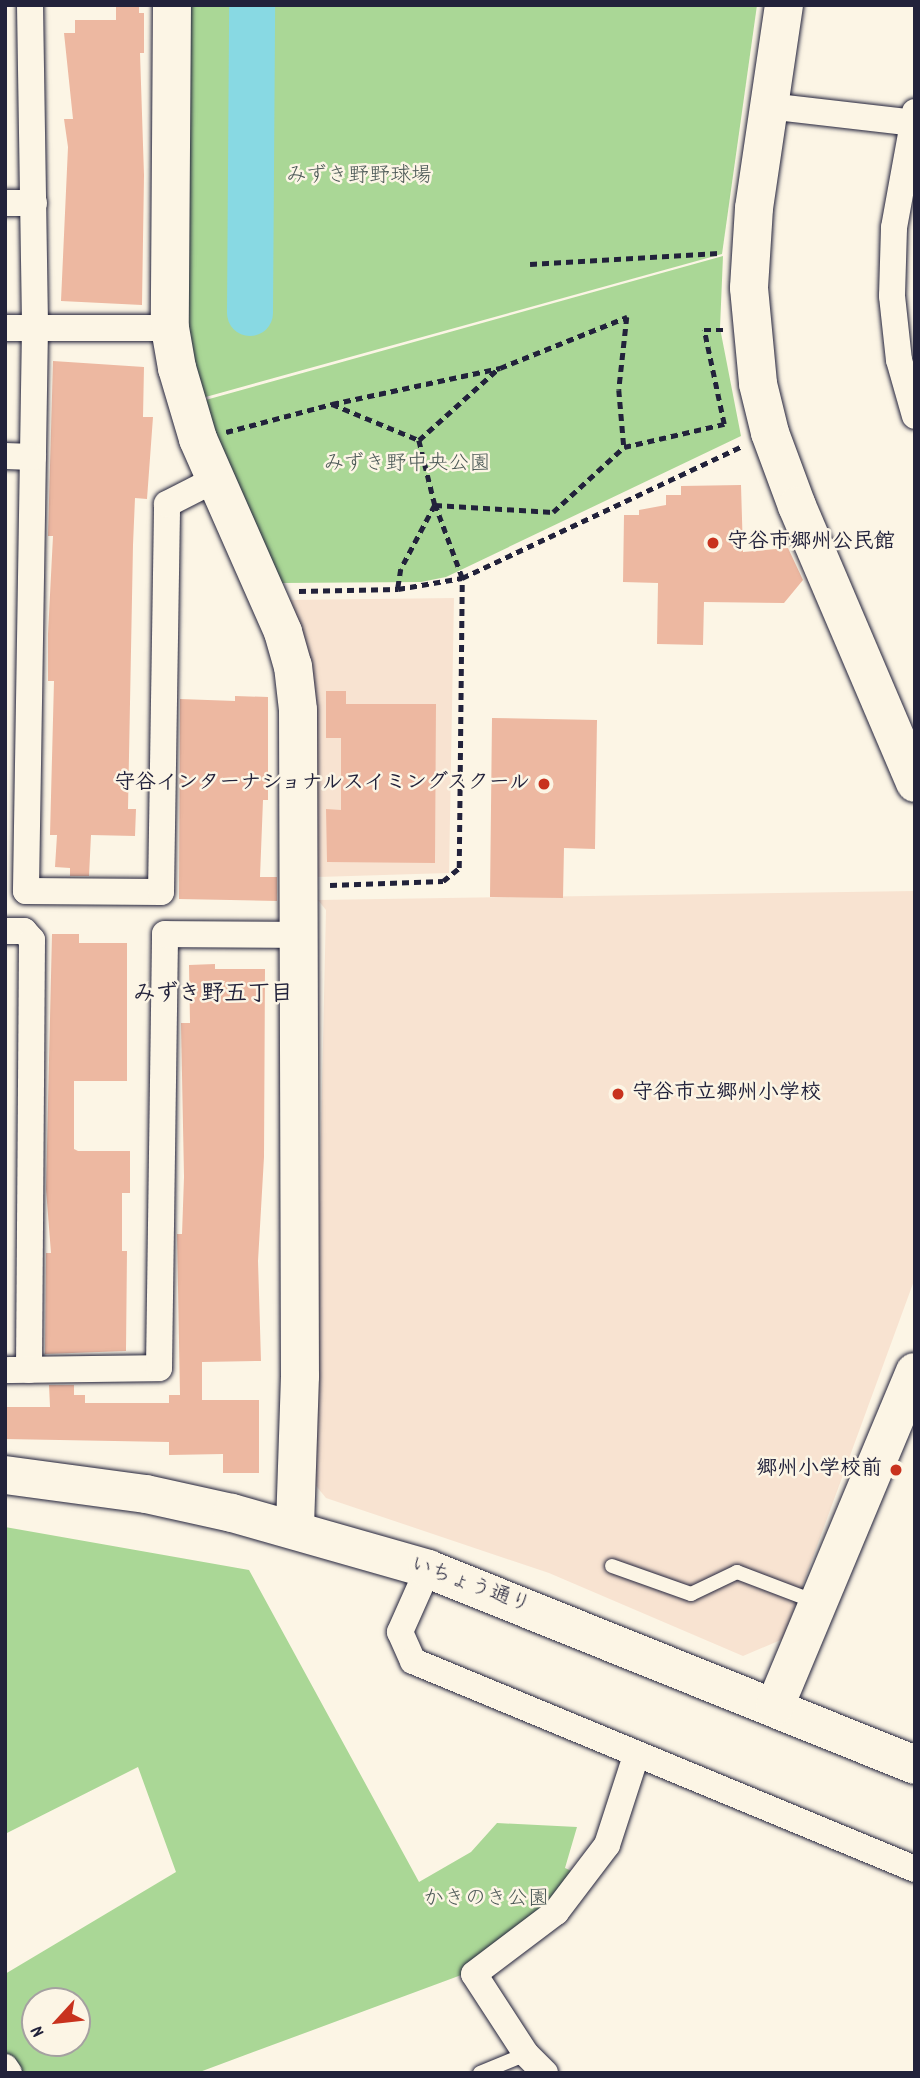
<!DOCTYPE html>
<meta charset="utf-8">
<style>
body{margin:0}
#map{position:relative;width:920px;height:2078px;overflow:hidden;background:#fcf5e5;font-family:Dekko,"Klee One",sans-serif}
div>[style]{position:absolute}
.built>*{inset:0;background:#f8e3d1}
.green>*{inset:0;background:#aad796}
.river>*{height:46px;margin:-23px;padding:0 23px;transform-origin:23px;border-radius:23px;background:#88d9e3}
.building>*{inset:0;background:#edb8a1}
.path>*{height:4.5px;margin-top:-2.25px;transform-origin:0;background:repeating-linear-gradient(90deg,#22223b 0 7px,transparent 0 12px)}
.roads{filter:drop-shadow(0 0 2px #22223b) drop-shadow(0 0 2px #22223b)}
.lane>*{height:14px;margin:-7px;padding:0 7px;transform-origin:7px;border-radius:7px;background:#fcf5e5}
.street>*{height:26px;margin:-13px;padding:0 13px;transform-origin:13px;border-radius:13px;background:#fcf5e5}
.secondary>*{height:38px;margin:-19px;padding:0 19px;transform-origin:19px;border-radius:19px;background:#fcf5e5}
.dots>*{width:19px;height:19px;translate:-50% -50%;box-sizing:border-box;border:4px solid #fcf5e5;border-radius:50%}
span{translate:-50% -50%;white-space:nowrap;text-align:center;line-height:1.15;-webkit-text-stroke:5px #fcf5e5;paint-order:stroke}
.park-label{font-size:21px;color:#4b5856}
.poi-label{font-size:21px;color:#22223b;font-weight:700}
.left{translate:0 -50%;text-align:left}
.right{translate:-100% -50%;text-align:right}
.street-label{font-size:21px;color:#22223b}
.neighbourhood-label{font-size:23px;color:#22223b;font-weight:700}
.frame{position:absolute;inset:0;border:7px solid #22223b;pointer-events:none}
.north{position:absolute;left:21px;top:1987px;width:70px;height:70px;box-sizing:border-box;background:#fcf5e5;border:2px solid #a5a1a1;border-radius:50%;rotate:243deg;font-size:19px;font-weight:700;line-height:28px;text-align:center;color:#22223b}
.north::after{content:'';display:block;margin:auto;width:24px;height:32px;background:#c8321e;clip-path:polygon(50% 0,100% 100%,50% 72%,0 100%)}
</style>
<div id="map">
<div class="built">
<i style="clip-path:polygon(454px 598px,449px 873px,318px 877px,316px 737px,309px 666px,290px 600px)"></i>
<i style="clip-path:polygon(915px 891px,915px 1278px,783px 1639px,743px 1656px,549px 1573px,326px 1498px,313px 1482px,326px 910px,318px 900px)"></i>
</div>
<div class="green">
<i style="clip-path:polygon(187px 5px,757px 5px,722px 254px,202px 398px,189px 343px)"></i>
<i style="clip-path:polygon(723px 256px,720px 328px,741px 436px,446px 577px,421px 582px,282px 583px,202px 401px)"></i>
<i style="clip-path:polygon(evenodd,5px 1527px,249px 1570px,419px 1882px,471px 1852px,497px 1823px,577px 1827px,565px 1868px,580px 1875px,538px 1920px,464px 1974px,197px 2073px,5px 2073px,5px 1974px,176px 1872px,138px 1767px,5px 1834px,5px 1527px,35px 2001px,77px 2001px,77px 2043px,35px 2043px,35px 2001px)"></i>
</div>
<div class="river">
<i style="left:250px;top:313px;width:308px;rotate:-89.6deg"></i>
</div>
<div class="building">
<i style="clip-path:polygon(116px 5px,139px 5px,139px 13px,144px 13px,144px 53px,140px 53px,144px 175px,142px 305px,61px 301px,68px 147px,64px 119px,73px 119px,64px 33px,75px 33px,75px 20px,116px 20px)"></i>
<i style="clip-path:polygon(53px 361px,144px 367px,143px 417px,153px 417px,147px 499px,135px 498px,133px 545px,128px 809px,136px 809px,135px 836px,91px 835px,89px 876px,70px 876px,70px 868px,55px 867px,57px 835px,50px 835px,54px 681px,48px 681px,48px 634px,53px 536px,48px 536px)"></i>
<i style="clip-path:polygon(741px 485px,743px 552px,788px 548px,803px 580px,784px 603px,704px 602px,703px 645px,657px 644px,658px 583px,623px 582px,624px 515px,639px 515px,639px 510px,666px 505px,666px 495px,681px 495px,681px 486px)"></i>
<i style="clip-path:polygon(326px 691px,346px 691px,346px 704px,436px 704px,435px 863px,327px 862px,326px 809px,341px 810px,341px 738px,326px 738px)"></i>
<i style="clip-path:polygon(235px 696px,268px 697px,268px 800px,263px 800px,260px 877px,277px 877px,277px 901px,179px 899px,180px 699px,235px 701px)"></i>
<i style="clip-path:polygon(492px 718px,597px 720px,595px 849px,564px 848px,563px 898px,490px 897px)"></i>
<i style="clip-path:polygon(52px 934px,79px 934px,79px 943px,127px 943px,127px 1081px,74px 1081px,74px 1149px,78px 1151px,130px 1151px,130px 1193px,122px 1193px,122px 1251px,127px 1251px,126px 1351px,45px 1354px,46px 1253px,51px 1253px,46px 1189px)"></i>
<i style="clip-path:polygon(215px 964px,215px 969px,265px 969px,264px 1157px,258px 1261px,261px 1361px,202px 1362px,202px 1400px,259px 1400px,259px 1473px,223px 1473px,223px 1454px,169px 1455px,169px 1442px,5px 1439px,5px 1407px,50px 1407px,49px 1385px,74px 1385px,74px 1395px,85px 1395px,85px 1403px,169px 1403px,169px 1395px,180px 1395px,177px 1234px,182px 1234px,184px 1177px,181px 1023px,190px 1023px,189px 965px)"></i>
</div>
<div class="path">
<i style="left:530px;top:264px;width:189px;rotate:-3.3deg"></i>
<i style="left:332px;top:404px;width:172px;rotate:-12.1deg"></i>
<i style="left:500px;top:368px;width:137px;rotate:-21.9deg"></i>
<i style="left:627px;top:317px;width:73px;rotate:96.3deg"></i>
<i style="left:619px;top:390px;width:57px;rotate:85deg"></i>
<i style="left:226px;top:432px;width:110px;rotate:-14.8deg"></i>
<i style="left:332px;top:404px;width:94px;rotate:22.5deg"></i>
<i style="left:419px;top:440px;width:67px;rotate:76.2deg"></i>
<i style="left:435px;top:505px;width:72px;rotate:118deg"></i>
<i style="left:401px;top:569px;width:20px;rotate:99deg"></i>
<i style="left:419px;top:440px;width:108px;rotate:-42deg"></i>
<i style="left:299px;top:591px;width:99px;rotate:-1.2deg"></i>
<i style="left:398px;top:589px;width:65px;rotate:-9.8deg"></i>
<i style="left:462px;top:578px;width:78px;rotate:-110.3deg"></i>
<i style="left:435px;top:505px;width:118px;rotate:3.4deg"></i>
<i style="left:553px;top:512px;width:96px;rotate:-42.5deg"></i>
<i style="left:624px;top:447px;width:103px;rotate:-13deg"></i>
<i style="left:724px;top:424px;width:96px;rotate:-102deg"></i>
<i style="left:704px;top:330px;width:20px"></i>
<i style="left:330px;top:885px;width:113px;rotate:-2deg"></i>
<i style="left:443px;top:881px;width:21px;rotate:-39deg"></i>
<i style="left:459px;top:868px;width:290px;rotate:-89.4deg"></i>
<i style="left:462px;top:578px;width:308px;rotate:-25.2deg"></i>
</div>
<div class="roads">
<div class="lane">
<i style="left:612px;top:1566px;width:84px;rotate:19.5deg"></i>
<i style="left:691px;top:1594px;width:51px;rotate:-25.6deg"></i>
<i style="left:737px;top:1572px;width:85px;rotate:20.8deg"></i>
<i style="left:480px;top:2073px;width:50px;rotate:-22.4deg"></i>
</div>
<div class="street">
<i style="left:30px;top:5px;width:323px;rotate:89.1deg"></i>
<i style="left:35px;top:328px;width:563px;rotate:90.92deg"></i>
<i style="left:26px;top:891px;width:135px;rotate:0.4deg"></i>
<i style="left:161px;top:892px;width:388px;rotate:-89.1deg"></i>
<i style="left:167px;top:504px;width:55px;rotate:-27deg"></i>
<i style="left:768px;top:106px;width:148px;rotate:6.6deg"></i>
<i style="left:915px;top:112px;width:118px;rotate:100.3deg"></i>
<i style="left:894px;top:228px;width:68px;rotate:91.7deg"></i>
<i style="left:892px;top:296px;width:64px;rotate:83.8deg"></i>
<i style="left:899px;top:360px;width:58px;rotate:74.1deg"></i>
<i style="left:5px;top:203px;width:29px"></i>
<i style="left:5px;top:328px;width:165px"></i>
<i style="left:5px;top:456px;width:28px;rotate:2deg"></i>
<i style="left:5px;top:931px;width:19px"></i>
<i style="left:24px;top:931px;width:12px;rotate:48deg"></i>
<i style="left:32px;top:940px;width:430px;rotate:90.4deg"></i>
<i style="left:5px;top:1370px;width:154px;rotate:-0.7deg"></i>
<i style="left:159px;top:1368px;width:434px;rotate:-89.2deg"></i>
<i style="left:165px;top:934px;width:135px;rotate:0.4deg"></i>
<i style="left:428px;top:1569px;width:69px;rotate:114deg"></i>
<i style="left:400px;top:1632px;width:32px;rotate:66deg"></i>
<i style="left:413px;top:1661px;width:543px;rotate:22.51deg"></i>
<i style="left:5px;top:2067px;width:7px;rotate:56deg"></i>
<i style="left:545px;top:2073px;width:27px;rotate:-135deg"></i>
<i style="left:526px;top:2054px;width:95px;rotate:-123deg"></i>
<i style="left:474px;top:1974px;width:103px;rotate:-37.1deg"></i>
<i style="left:556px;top:1912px;width:84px;rotate:-52.7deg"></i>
<i style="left:607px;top:1845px;width:94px;rotate:-72deg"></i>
</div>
<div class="secondary">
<i style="left:172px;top:5px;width:323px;rotate:90.4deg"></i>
<i style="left:170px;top:328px;width:41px;rotate:80.1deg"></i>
<i style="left:177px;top:368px;width:74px;rotate:73.5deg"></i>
<i style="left:198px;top:439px;width:211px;rotate:66.2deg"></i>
<i style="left:283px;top:632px;width:35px;rotate:74deg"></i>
<i style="left:293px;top:666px;width:44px;rotate:83.5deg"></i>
<i style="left:298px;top:710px;width:666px;rotate:89.83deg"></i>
<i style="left:300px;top:1376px;width:152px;rotate:91.9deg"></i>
<i style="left:784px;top:5px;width:205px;rotate:98.4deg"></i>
<i style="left:754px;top:208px;width:80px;rotate:93.6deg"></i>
<i style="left:749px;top:288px;width:96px;rotate:84.6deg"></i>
<i style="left:758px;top:384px;width:50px;rotate:76.2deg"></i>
<i style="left:770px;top:433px;width:78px;rotate:69.7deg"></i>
<i style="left:797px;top:506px;width:301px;rotate:66.9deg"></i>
<i style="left:5px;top:1475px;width:142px;rotate:7.7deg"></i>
<i style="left:146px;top:1494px;width:88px;rotate:12.5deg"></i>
<i style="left:232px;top:1513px;width:204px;rotate:15.9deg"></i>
<i style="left:428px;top:1569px;width:525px;rotate:21.92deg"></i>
<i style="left:775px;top:1706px;width:362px;rotate:-67.3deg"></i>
</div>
</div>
<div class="dots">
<i style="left:713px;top:543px;background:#c8321e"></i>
<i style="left:544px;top:784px;background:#c8321e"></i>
<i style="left:618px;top:1094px;background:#c8321e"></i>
<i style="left:896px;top:1470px;background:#c8321e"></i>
</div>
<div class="park-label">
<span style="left:359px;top:177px">みずき野野球場</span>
<span style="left:407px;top:465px">みずき野中央公園</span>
<span style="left:486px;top:1900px">かきのき公園</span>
</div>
<div class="poi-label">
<span class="left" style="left:727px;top:543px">守谷市郷州公民館</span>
<span class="right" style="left:530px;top:784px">守谷インターナショナルスイミングスクール</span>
<span class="left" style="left:632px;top:1094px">守谷市立郷州小学校</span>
<span class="right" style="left:882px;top:1470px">郷州小学校前</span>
</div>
<div class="street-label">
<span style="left:470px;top:1586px;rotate:20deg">いちょう通り</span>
</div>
<div class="neighbourhood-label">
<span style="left:213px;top:996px">みずき野五丁目</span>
</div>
<div class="frame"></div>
<div class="north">N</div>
</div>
